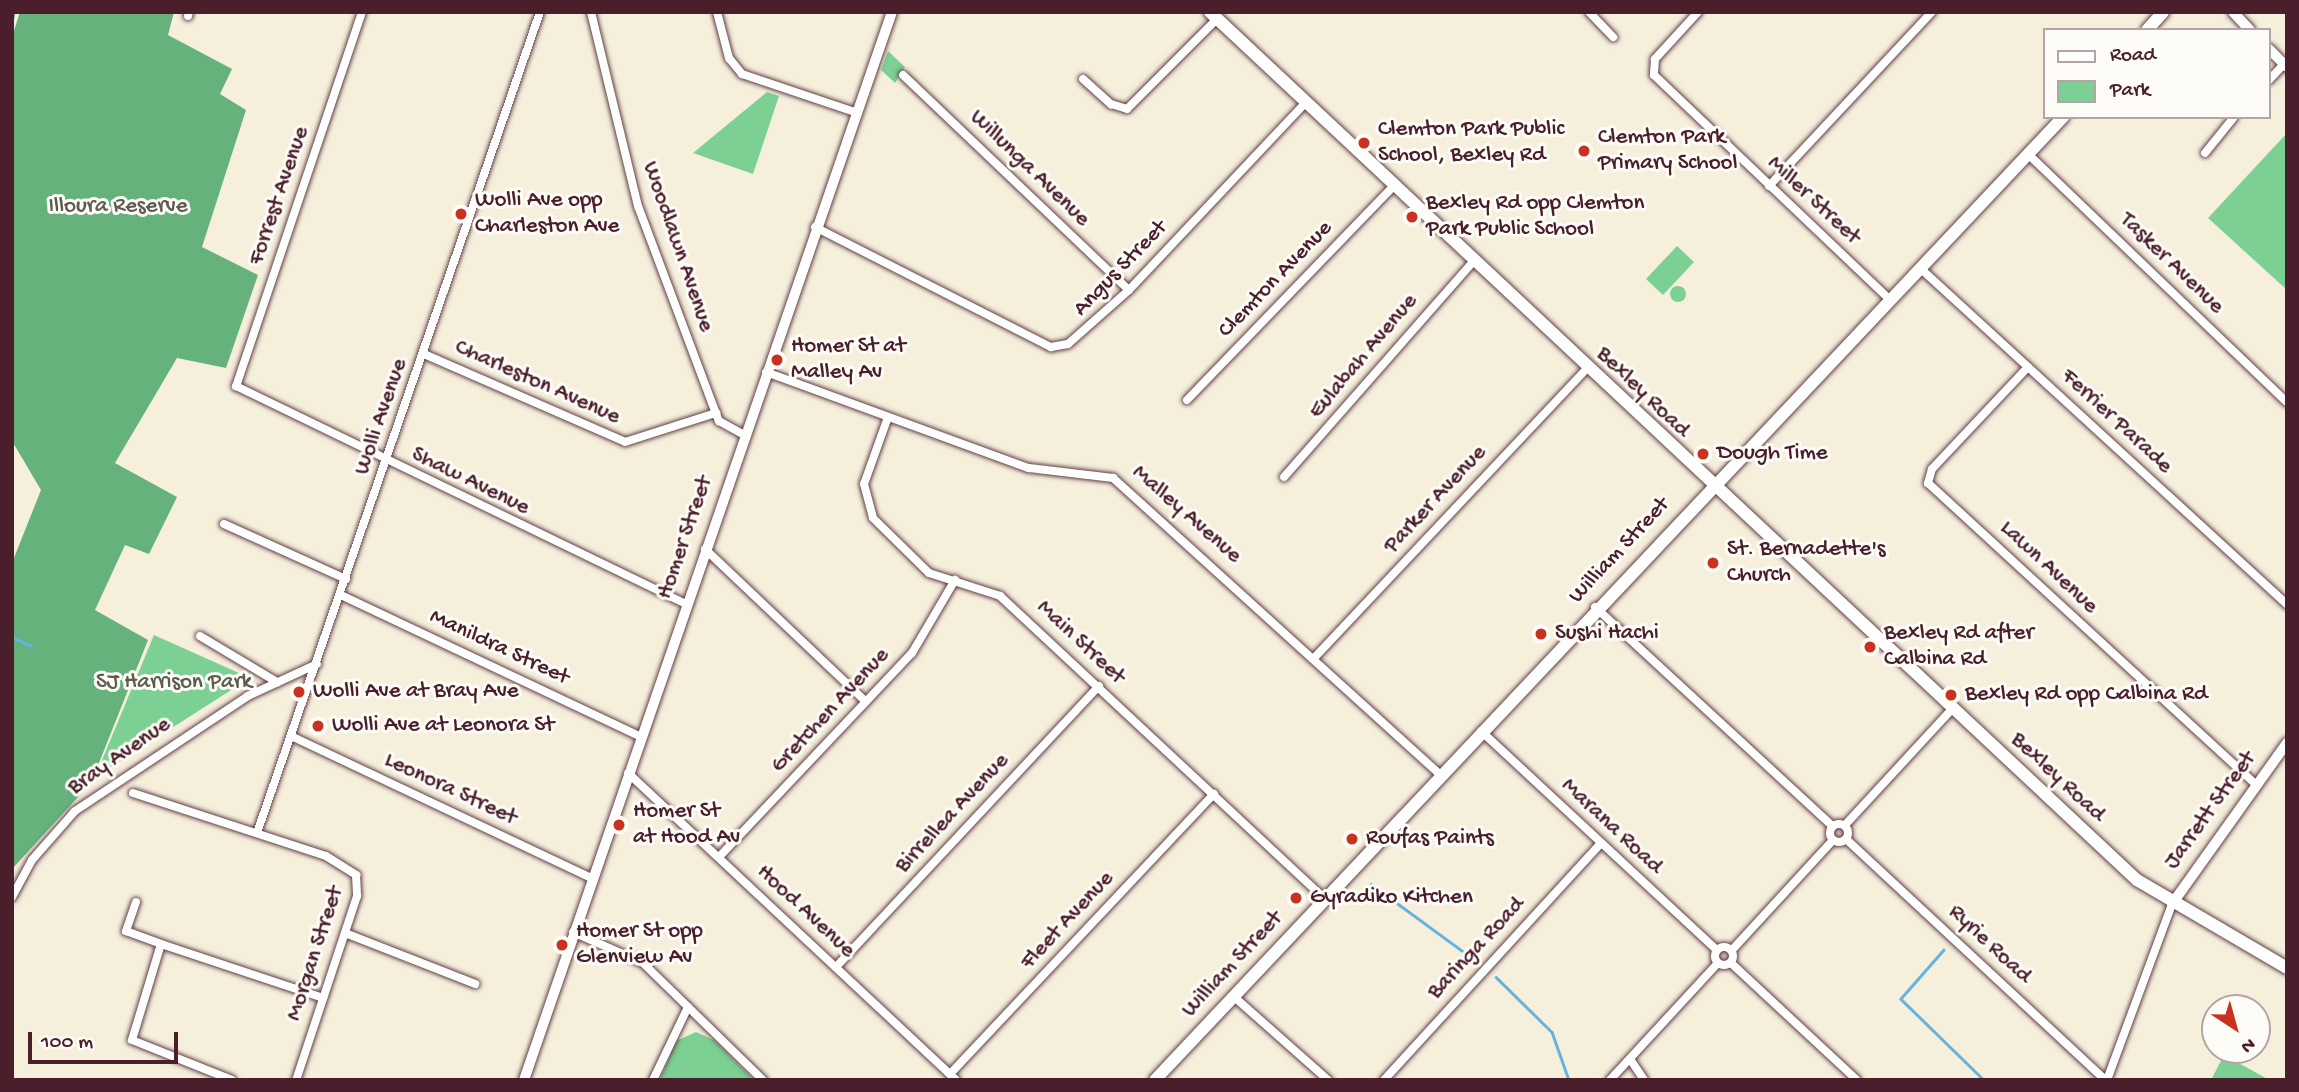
<!DOCTYPE html>
<style>
body{margin:0}
#map{position:relative;width:2299px;height:1092px;overflow:hidden;background:#f5efdc;font-family:"Gochi Hand",sans-serif}
div>[style]{position:absolute}
.green>*{inset:0;background:#7cd093}
.round{border-radius:50%}
.forest>*{inset:0;background:#65b27d}
.stream>*{height:2.5px;margin:-1.25px;padding:0 1.25px;transform-origin:1.25px;border-radius:1.25px;background:#66b3e0}
.roads{filter:drop-shadow(0 0 2px #643e46) drop-shadow(0 0 2px #643e46)}
.minor>*{height:8px;margin:-4px;padding:0 4px;transform-origin:4px;border-radius:4px;background:#fff}
.minor>.ring{margin:-4px;padding:0;box-sizing:content-box;background:none;border:8px solid #fff;border-radius:50%}
.tertiary>*{height:10px;margin:-5px;padding:0 5px;transform-origin:5px;border-radius:5px;background:#fff}
.secondary>*{height:12px;margin:-6px;padding:0 6px;transform-origin:6px;border-radius:6px;background:#fff}
.primary>*{height:12px;margin:-6px;padding:0 6px;transform-origin:6px;border-radius:6px;background:#fff}
.dots>*{width:19px;height:19px;translate:-50% -50%;box-sizing:border-box;border:4px solid #fdfcf7;border-radius:50%}
span{translate:-50% -50%;white-space:nowrap;text-align:center;line-height:1.15;-webkit-text-stroke:6px #fdfcf7;paint-order:stroke}
.poi-label{font-size:23px;color:#4a1f2b}
.left{translate:0 -50%;text-align:left}
.street-label{font-size:23px;color:#4a1f2b}
.park-label{font-size:23px;color:#5c5d4f}
.frame{position:absolute;inset:0;border:14px solid #4a1f2b;pointer-events:none}
.legend{position:absolute;left:2043px;top:28px;width:228px;height:91px;box-sizing:border-box;background:#fdfcf7;border:2px solid #b5a4a5;margin:0;padding:9px 12px;list-style:none;font-size:21px;color:#4a1f2b}
.legend li{display:flex;align-items:center;gap:14px;height:35px}
.legend b{width:35px;border:2px solid #b5a4a5}
.north{position:absolute;left:2201px;top:994px;width:70px;height:70px;box-sizing:border-box;background:#fdfcf7;border:2px solid #b5a4a5;border-radius:50%;rotate:144deg;font-size:19px;font-weight:700;line-height:28px;text-align:center;color:#4a1f2b}
.north::after{content:'';display:block;margin:auto;width:24px;height:32px;background:#c8321e;clip-path:polygon(50% 0,100% 100%,50% 72%,0 100%)}
.scale{position:absolute;left:28px;top:1032px;width:150px;height:32px;box-sizing:border-box;border:4px solid #4a1f2b;border-top:0;padding-left:9px;font-size:21px;line-height:24px;white-space:nowrap;color:#4a1f2b;-webkit-text-stroke:5px #fdfcf7;paint-order:stroke}
</style>
<div id="map">
<div class="green">
<i style="clip-path:polygon(888px 51px,905px 67px,895px 83px,881px 70px)"></i>
<i style="clip-path:polygon(767px 92px,779px 96px,753px 174px,693px 153px)"></i>
<i style="clip-path:polygon(2287px 133px,2287px 290px,2208px 218px)"></i>
<i style="clip-path:polygon(1677px 246px,1694px 262px,1663px 295px,1646px 279px)"></i>
<i class="round" style="left:1670px;top:286px;width:16px;height:16px"></i>
<i style="clip-path:polygon(154px 635px,250px 678px,95px 777px)"></i>
<i style="clip-path:polygon(696px 1032px,714px 1040px,754px 1080px,660px 1080px,676px 1041px)"></i>
<i style="clip-path:polygon(2224px 1055px,2264px 1077px,2268px 1080px,2211px 1080px)"></i>
</div>
<div class="forest">
<i style="clip-path:polygon(20px 12px,174px 12px,168px 35px,232px 69px,220px 94px,246px 110px,202px 247px,258px 275px,226px 368px,177px 358px,115px 463px,177px 497px,149px 554px,125px 545px,95px 610px,148px 640px,91px 783px,12px 869px,12px 563px,41px 490px,12px 441px,12px 37px)"></i>
</div>
<div class="stream">
<i style="left:12px;top:19px;width:7px;rotate:-74deg"></i>
<i style="left:12px;top:637px;width:21px;rotate:25deg"></i>
<i style="left:1371px;top:884px;width:120px;rotate:36.2deg"></i>
<i style="left:1944px;top:950px;width:65px;rotate:131.3deg"></i>
<i style="left:1901px;top:999px;width:116px;rotate:44.3deg"></i>
<i style="left:1496px;top:977px;width:78px;rotate:44.5deg"></i>
<i style="left:1552px;top:1032px;width:51px;rotate:70.5deg"></i>
</div>
<div class="roads">
<div class="minor">
<i style="left:362px;top:12px;width:395px;rotate:108.6deg"></i>
<i style="left:236px;top:386px;width:500px;rotate:25.85deg"></i>
<i style="left:591px;top:12px;width:200px;rotate:76.4deg"></i>
<i style="left:638px;top:206px;width:230px;rotate:69.4deg"></i>
<i style="left:719px;top:421px;width:29px;rotate:29deg"></i>
<i style="left:717px;top:12px;width:48px;rotate:75.4deg"></i>
<i style="left:729px;top:58px;width:21px;rotate:51deg"></i>
<i style="left:742px;top:74px;width:119px;rotate:18.6deg"></i>
<i style="left:1589px;top:12px;width:35px;rotate:46deg"></i>
<i style="left:1698px;top:12px;width:64px;rotate:132.5deg"></i>
<i style="left:1655px;top:59px;width:16px;rotate:94deg"></i>
<i style="left:1654px;top:75px;width:326px;rotate:43.6deg"></i>
<i style="left:188px;top:16px;width:4px;rotate:-76deg"></i>
<i style="left:903px;top:75px;width:312px;rotate:43.6deg"></i>
<i style="left:1083px;top:79px;width:38px;rotate:42deg"></i>
<i style="left:1111px;top:104px;width:17px;rotate:17deg"></i>
<i style="left:1127px;top:109px;width:127px;rotate:-45deg"></i>
<i style="left:2269px;top:80px;width:22px;rotate:-47deg"></i>
<i style="left:2205px;top:153px;width:46px;rotate:-51.1deg"></i>
<i style="left:2028px;top:154px;width:359px;rotate:43.8deg"></i>
<i style="left:1769px;top:186px;width:238px;rotate:-46.9deg"></i>
<i style="left:815px;top:227px;width:265px;rotate:27deg"></i>
<i style="left:1051px;top:347px;width:17px;rotate:-10deg"></i>
<i style="left:1068px;top:344px;width:81px;rotate:-41.5deg"></i>
<i style="left:1129px;top:290px;width:257px;rotate:-46.7deg"></i>
<i style="left:1920px;top:268px;width:498px;rotate:42.5deg"></i>
<i style="left:424px;top:354px;width:219px;rotate:23.6deg"></i>
<i style="left:625px;top:442px;width:96px;rotate:-17.7deg"></i>
<i style="left:2028px;top:367px;width:140px;rotate:133.3deg"></i>
<i style="left:1932px;top:469px;width:15px;rotate:106deg"></i>
<i style="left:1928px;top:483px;width:446px;rotate:42.6deg"></i>
<i style="left:766px;top:372px;width:280px;rotate:20.1deg"></i>
<i style="left:1029px;top:468px;width:85px;rotate:6.8deg"></i>
<i style="left:1113px;top:478px;width:440px;rotate:42.2deg"></i>
<i style="left:1187px;top:400px;width:298px;rotate:-46deg"></i>
<i style="left:888px;top:417px;width:71px;rotate:109.7deg"></i>
<i style="left:864px;top:484px;width:35px;rotate:75deg"></i>
<i style="left:873px;top:518px;width:78px;rotate:44.5deg"></i>
<i style="left:929px;top:573px;width:75px;rotate:17.9deg"></i>
<i style="left:1000px;top:596px;width:443px;rotate:43deg"></i>
<i style="left:1284px;top:477px;width:286px;rotate:-48.7deg"></i>
<i style="left:224px;top:524px;width:134px;rotate:24.3deg"></i>
<i style="left:705px;top:549px;width:221px;rotate:43.5deg"></i>
<i style="left:341px;top:595px;width:332px;rotate:25.3deg"></i>
<i style="left:1595px;top:607px;width:323px;rotate:42.7deg"></i>
<i style="left:200px;top:636px;width:90px;rotate:30.9deg"></i>
<i style="left:1315px;top:657px;width:395px;rotate:-46.7deg"></i>
<i style="left:1481px;top:731px;width:322px;rotate:42.9deg"></i>
<i style="left:291px;top:736px;width:333px;rotate:25.3deg"></i>
<i style="left:628px;top:773px;width:449px;rotate:43.1deg"></i>
<i style="left:133px;top:793px;width:203px;rotate:18.1deg"></i>
<i style="left:326px;top:856px;width:36px;rotate:32deg"></i>
<i style="left:356px;top:875px;width:21px;rotate:87deg"></i>
<i style="left:357px;top:896px;width:194px;rotate:108.3deg"></i>
<i class="ring" style="left:1830px;top:824px;width:10px;height:10px"></i>
<i style="left:1845px;top:825px;width:158px;rotate:-47.3deg"></i>
<i style="left:257px;top:833px;width:868px;rotate:-70.98deg"></i>
<i style="left:1846px;top:839px;width:354px;rotate:42.9deg"></i>
<i style="left:719px;top:857px;width:281px;rotate:-46.6deg"></i>
<i style="left:912px;top:653px;width:85px;rotate:-59.5deg"></i>
<i style="left:12px;top:897px;width:42px;rotate:-61.6deg"></i>
<i style="left:32px;top:860px;width:65px;rotate:-48.7deg"></i>
<i style="left:75px;top:811px;width:208px;rotate:-33.6deg"></i>
<i style="left:248px;top:696px;width:76px;rotate:-24.9deg"></i>
<i style="left:136px;top:902px;width:31px;rotate:109deg"></i>
<i style="left:126px;top:931px;width:37px;rotate:20deg"></i>
<i style="left:573px;top:932px;width:77px;rotate:23.9deg"></i>
<i style="left:643px;top:963px;width:168px;rotate:44.3deg"></i>
<i style="left:345px;top:933px;width:140px;rotate:21.4deg"></i>
<i class="ring" style="left:1715px;top:947px;width:10px;height:10px"></i>
<i style="left:1732px;top:950px;width:149px;rotate:-47.4deg"></i>
<i style="left:1731px;top:963px;width:172px;rotate:42.9deg"></i>
<i style="left:836px;top:967px;width:385px;rotate:-46.9deg"></i>
<i style="left:1233px;top:996px;width:127px;rotate:41.5deg"></i>
<i style="left:1630px;top:1059px;width:25px;rotate:56deg"></i>
<i style="left:950px;top:1074px;width:385px;rotate:-46.7deg"></i>
<i style="left:232px;top:1080px;width:108px;rotate:-158.2deg"></i>
<i style="left:132px;top:1040px;width:100px;rotate:-73.2deg"></i>
<i style="left:161px;top:944px;width:171px;rotate:18.4deg"></i>
<i style="left:653px;top:1080px;width:81px;rotate:-64.4deg"></i>
<i style="left:1384px;top:1080px;width:319px;rotate:-47.5deg"></i>
<i style="left:1610px;top:1080px;width:159px;rotate:-47.3deg"></i>
<i style="left:2107px;top:1080px;width:188px;rotate:-69.7deg"></i>
</div>
<div class="tertiary">
<i style="left:2233px;top:12px;width:25px;rotate:47deg"></i>
<i style="left:2269px;top:49px;width:25px;rotate:45deg"></i>
<i style="left:2172px;top:904px;width:198px;rotate:-54.5deg"></i>
<i style="left:524px;top:1080px;width:1130px;rotate:-70.99deg"></i>
</div>
<div class="secondary">
<i style="left:2147px;top:30px;width:24px;rotate:-48deg"></i>
<i style="left:1155px;top:1080px;width:1324px;rotate:-46.68deg"></i>
</div>
<div class="primary">
<i style="left:1210px;top:12px;width:1270px;rotate:43.12deg"></i>
<i style="left:2137px;top:880px;width:174px;rotate:30.4deg"></i>
</div>
</div>
<div class="dots">
<i style="left:1364px;top:143px;background:#c8321e"></i>
<i style="left:1584px;top:151px;background:#c8321e"></i>
<i style="left:461px;top:214px;background:#c8321e"></i>
<i style="left:1412px;top:217px;background:#c8321e"></i>
<i style="left:777px;top:360px;background:#c8321e"></i>
<i style="left:1703px;top:454px;background:#c8321e"></i>
<i style="left:1713px;top:563px;background:#c8321e"></i>
<i style="left:1541px;top:634px;background:#c8321e"></i>
<i style="left:1870px;top:647px;background:#c8321e"></i>
<i style="left:299px;top:692px;background:#c8321e"></i>
<i style="left:1951px;top:695px;background:#c8321e"></i>
<i style="left:318px;top:726px;background:#c8321e"></i>
<i style="left:619px;top:825px;background:#c8321e"></i>
<i style="left:1352px;top:839px;background:#c8321e"></i>
<i style="left:1296px;top:898px;background:#c8321e"></i>
<i style="left:562px;top:945px;background:#c8321e"></i>
</div>
<div class="poi-label">
<span class="left" style="left:1378px;top:143px">Clemton Park Public<br>School, Bexley Rd</span>
<span class="left" style="left:1598px;top:151px">Clemton Park<br>Primary School</span>
<span class="left" style="left:475px;top:214px">Wolli Ave opp<br>Charleston Ave</span>
<span class="left" style="left:1426px;top:217px">Bexley Rd opp Clemton<br>Park Public School</span>
<span class="left" style="left:791px;top:360px">Homer St at<br>Malley Av</span>
<span class="left" style="left:1717px;top:454px">Dough Time</span>
<span class="left" style="left:1727px;top:563px">St. Bernadette's<br>Church</span>
<span class="left" style="left:1555px;top:634px">Sushi Hachi</span>
<span class="left" style="left:1884px;top:647px">Bexley Rd after<br>Calbina Rd</span>
<span class="left" style="left:313px;top:692px">Wolli Ave at Bray Ave</span>
<span class="left" style="left:1965px;top:695px">Bexley Rd opp Calbina Rd</span>
<span class="left" style="left:332px;top:726px">Wolli Ave at Leonora St</span>
<span class="left" style="left:633px;top:825px">Homer St<br>at Hood Av</span>
<span class="left" style="left:1366px;top:839px">Roufas Paints</span>
<span class="left" style="left:1310px;top:898px">Gyradiko Kitchen</span>
<span class="left" style="left:576px;top:945px">Homer St opp<br>Glenview Av</span>
</div>
<div class="street-label">
<span style="left:1029px;top:169px;rotate:44deg">Willunga Avenue</span>
<span style="left:280px;top:196px;rotate:-71deg">Forrest Avenue</span>
<span style="left:1813px;top:201px;rotate:43deg">Miller Street</span>
<span style="left:677px;top:247px;rotate:71deg">Woodlawn Avenue</span>
<span style="left:2171px;top:264px;rotate:44deg">Tasker Avenue</span>
<span style="left:1121px;top:269px;rotate:-46deg">Angus Street</span>
<span style="left:1276px;top:280px;rotate:-46deg">Clemton Avenue</span>
<span style="left:1364px;top:357px;rotate:-50deg">Eulabah Avenue</span>
<span style="left:537px;top:383px;rotate:24deg">Charleston Avenue</span>
<span style="left:1642px;top:393px;rotate:44deg">Bexley Road</span>
<span style="left:382px;top:417px;rotate:-71deg">Wolli Avenue</span>
<span style="left:2116px;top:422px;rotate:43deg">Ferrier Parade</span>
<span style="left:470px;top:482px;rotate:26deg">Shaw Avenue</span>
<span style="left:1436px;top:500px;rotate:-47deg">Parker Avenue</span>
<span style="left:1186px;top:515px;rotate:41deg">Malley Avenue</span>
<span style="left:686px;top:538px;rotate:-71deg">Homer Street</span>
<span style="left:1620px;top:551px;rotate:-47deg">William Street</span>
<span style="left:2048px;top:568px;rotate:43deg">Lawn Avenue</span>
<span style="left:1080px;top:643px;rotate:43deg">Main Street</span>
<span style="left:499px;top:648px;rotate:25deg">Manildra Street</span>
<span style="left:831px;top:711px;rotate:-47deg">Gretchen Avenue</span>
<span style="left:120px;top:757px;rotate:-35deg">Bray Avenue</span>
<span style="left:2057px;top:778px;rotate:43deg">Bexley Road</span>
<span style="left:450px;top:790px;rotate:25deg">Leonora Street</span>
<span style="left:2211px;top:811px;rotate:-54deg">Jarrett Street</span>
<span style="left:953px;top:814px;rotate:-47deg">Birrellea Avenue</span>
<span style="left:1611px;top:827px;rotate:43deg">Marana Road</span>
<span style="left:805px;top:912px;rotate:43deg">Hood Avenue</span>
<span style="left:1068px;top:921px;rotate:-47deg">Fleet Avenue</span>
<span style="left:1989px;top:945px;rotate:43deg">Ryrie Road</span>
<span style="left:1477px;top:949px;rotate:-47deg">Baringa Road</span>
<span style="left:316px;top:954px;rotate:-72deg">Morgan Street</span>
<span style="left:1233px;top:965px;rotate:-47deg">William Street</span>
</div>
<div class="park-label">
<span style="left:118px;top:207px">Illoura Reserve</span>
<span style="left:174px;top:683px">SJ Harrison Park</span>
</div>
<div class="frame"></div>
<ul class="legend">
<li><b style="height:9px;background:#fff"></b>Road</li>
<li><b style="height:19px;background:#7cd093"></b>Park</li>
</ul>
<div class="north">N</div>
<div class="scale">100 m</div>
</div>
